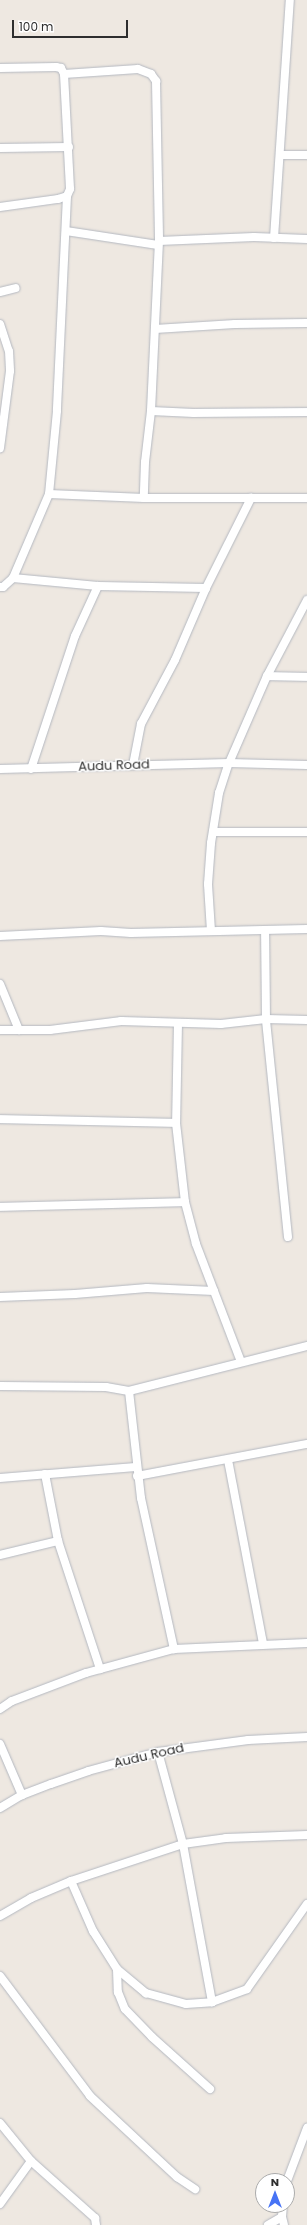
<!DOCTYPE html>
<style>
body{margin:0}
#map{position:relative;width:307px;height:2225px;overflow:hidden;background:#eee8e1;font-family:Poppins,sans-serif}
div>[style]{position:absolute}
.roads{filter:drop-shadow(0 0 1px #b4b8c0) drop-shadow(0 0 1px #b4b8c0)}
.minor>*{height:8px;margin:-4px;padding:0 4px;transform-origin:4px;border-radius:4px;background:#fff}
span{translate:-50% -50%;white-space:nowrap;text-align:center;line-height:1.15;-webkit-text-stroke:3px #fff;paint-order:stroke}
.street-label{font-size:13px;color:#2e2e2e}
.north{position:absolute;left:255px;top:2173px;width:40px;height:40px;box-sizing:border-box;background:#fff;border:1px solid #ababab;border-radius:50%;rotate:0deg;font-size:11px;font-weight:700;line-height:16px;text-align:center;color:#2e2e2e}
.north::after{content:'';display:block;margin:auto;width:14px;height:18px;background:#4773f5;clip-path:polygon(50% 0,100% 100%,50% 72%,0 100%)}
.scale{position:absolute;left:12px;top:20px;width:116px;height:18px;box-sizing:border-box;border:2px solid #2e2e2e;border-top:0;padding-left:5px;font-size:12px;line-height:14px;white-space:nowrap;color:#2e2e2e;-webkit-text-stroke:3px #fff;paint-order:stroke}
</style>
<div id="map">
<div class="roads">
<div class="minor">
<i style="left:0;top:68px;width:56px;rotate:-1deg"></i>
<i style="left:56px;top:67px;width:5px;rotate:11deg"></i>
<i style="left:61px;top:68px;width:7px;rotate:63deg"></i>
<i style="left:64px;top:74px;width:115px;rotate:87deg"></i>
<i style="left:70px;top:189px;width:8px;rotate:113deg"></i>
<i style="left:67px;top:196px;width:215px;rotate:92.7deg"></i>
<i style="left:57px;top:411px;width:83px;rotate:95.5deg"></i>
<i style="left:49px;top:494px;width:91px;rotate:113.2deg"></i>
<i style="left:13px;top:578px;width:13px;rotate:138deg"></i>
<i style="left:3px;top:587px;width:3px;rotate:180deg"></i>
<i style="left:64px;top:74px;width:74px;rotate:-3.9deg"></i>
<i style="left:138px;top:69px;width:14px;rotate:21deg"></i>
<i style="left:151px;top:74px;width:9px;rotate:54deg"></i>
<i style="left:156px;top:81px;width:160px;rotate:88.9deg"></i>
<i style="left:159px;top:241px;width:170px;rotate:92.7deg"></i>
<i style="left:151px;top:411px;width:51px;rotate:96.7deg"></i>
<i style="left:145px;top:462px;width:36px;rotate:92deg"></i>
<i style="left:0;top:148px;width:69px;rotate:-0.8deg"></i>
<i style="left:281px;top:155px;width:26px"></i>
<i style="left:0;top:207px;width:59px;rotate:-7.9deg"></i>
<i style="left:58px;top:199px;width:9px;rotate:-18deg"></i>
<i style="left:66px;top:231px;width:93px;rotate:8.7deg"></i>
<i style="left:274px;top:238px;width:239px;rotate:-86.2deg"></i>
<i style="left:159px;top:241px;width:95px;rotate:-2.4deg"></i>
<i style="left:254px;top:237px;width:53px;rotate:2.2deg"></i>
<i style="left:0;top:292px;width:16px;rotate:-14deg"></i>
<i style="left:0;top:324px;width:28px;rotate:72deg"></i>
<i style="left:9px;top:351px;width:20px;rotate:87deg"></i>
<i style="left:10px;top:371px;width:78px;rotate:97.4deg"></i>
<i style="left:155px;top:329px;width:80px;rotate:-3.6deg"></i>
<i style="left:235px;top:324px;width:72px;rotate:-0.8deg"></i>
<i style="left:151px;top:411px;width:43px;rotate:2.7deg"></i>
<i style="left:194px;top:413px;width:113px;rotate:-0.5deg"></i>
<i style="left:49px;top:494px;width:95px;rotate:2.4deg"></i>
<i style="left:144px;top:498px;width:163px"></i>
<i style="left:13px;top:578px;width:85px;rotate:5.4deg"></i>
<i style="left:98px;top:586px;width:108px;rotate:1.1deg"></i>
<i style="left:267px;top:676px;width:40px;rotate:1.4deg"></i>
<i style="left:133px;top:765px;width:42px;rotate:-79deg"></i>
<i style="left:141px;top:724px;width:72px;rotate:-62deg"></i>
<i style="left:175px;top:660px;width:78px;rotate:-66.7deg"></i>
<i style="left:206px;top:588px;width:101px;rotate:-63.4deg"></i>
<i style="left:0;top:769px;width:229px;rotate:-1.5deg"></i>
<i style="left:229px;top:763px;width:78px;rotate:1.5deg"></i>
<i style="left:31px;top:769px;width:140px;rotate:-71.7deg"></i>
<i style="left:75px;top:636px;width:55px;rotate:-65.3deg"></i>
<i style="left:213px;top:832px;width:94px"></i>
<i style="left:211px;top:931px;width:47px;rotate:-93.7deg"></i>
<i style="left:208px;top:884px;width:41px;rotate:-85.8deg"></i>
<i style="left:211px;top:843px;width:51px;rotate:-80.9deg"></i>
<i style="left:219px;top:793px;width:32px;rotate:-72deg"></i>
<i style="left:229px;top:763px;width:95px;rotate:-66.4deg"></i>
<i style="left:267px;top:676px;width:86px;rotate:-62.2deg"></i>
<i style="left:0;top:936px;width:101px;rotate:-2.8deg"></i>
<i style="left:101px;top:931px;width:30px;rotate:4deg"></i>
<i style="left:131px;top:933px;width:176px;rotate:-1.3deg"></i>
<i style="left:0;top:984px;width:50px;rotate:67.6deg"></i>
<i style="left:178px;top:1023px;width:100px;rotate:91.1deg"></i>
<i style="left:176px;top:1123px;width:80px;rotate:83.5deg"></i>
<i style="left:185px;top:1202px;width:43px;rotate:75.3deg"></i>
<i style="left:196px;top:1244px;width:126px;rotate:69.1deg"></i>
<i style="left:0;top:1030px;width:50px"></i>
<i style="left:50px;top:1030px;width:72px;rotate:-7.2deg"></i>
<i style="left:121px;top:1021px;width:100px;rotate:1.7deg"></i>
<i style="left:221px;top:1024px;width:45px;rotate:-6.3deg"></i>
<i style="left:266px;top:1019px;width:89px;rotate:-90.6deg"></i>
<i style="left:0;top:1119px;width:176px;rotate:1.3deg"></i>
<i style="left:0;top:1207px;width:185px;rotate:-1.5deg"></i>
<i style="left:288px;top:1237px;width:219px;rotate:-95.8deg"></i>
<i style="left:266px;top:1019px;width:41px;rotate:1.4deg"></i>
<i style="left:0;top:1297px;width:75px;rotate:-2.3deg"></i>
<i style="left:75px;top:1294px;width:72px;rotate:-4.8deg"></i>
<i style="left:147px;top:1288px;width:67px;rotate:2.6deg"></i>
<i style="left:0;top:1386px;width:106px;rotate:0.5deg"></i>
<i style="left:106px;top:1387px;width:23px;rotate:10deg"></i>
<i style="left:129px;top:1391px;width:184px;rotate:-14.2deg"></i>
<i style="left:129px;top:1391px;width:108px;rotate:83.6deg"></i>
<i style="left:141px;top:1498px;width:155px;rotate:77.7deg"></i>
<i style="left:228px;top:1460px;width:187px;rotate:79.2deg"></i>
<i style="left:45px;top:1474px;width:68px;rotate:79deg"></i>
<i style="left:58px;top:1541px;width:135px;rotate:71.8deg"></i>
<i style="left:137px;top:1476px;width:173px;rotate:-10.7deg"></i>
<i style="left:0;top:1478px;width:136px;rotate:-4.6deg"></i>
<i style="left:0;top:1555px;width:60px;rotate:-13.6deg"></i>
<i style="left:0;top:1709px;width:14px;rotate:-34deg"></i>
<i style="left:12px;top:1701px;width:79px;rotate:-20.7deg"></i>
<i style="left:86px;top:1673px;width:91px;rotate:-15.3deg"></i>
<i style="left:174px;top:1649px;width:133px;rotate:-2.6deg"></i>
<i style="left:0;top:1744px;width:56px;rotate:66.7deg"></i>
<i style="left:158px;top:1752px;width:95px;rotate:74.8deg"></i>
<i style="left:183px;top:1844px;width:161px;rotate:79.6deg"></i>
<i style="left:0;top:1808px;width:26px;rotate:-31deg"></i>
<i style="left:22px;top:1795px;width:31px;rotate:-21deg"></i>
<i style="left:51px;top:1784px;width:39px;rotate:-19deg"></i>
<i style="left:88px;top:1771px;width:73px;rotate:-15.2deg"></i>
<i style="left:158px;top:1752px;width:91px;rotate:-7.6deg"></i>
<i style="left:248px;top:1740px;width:59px;rotate:-2.9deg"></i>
<i style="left:71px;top:1881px;width:55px;rotate:66.3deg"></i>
<i style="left:93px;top:1931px;width:45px;rotate:57.7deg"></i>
<i style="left:117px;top:1969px;width:38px;rotate:40deg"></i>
<i style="left:146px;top:1993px;width:41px;rotate:15.4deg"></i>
<i style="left:186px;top:2004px;width:26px;rotate:-4deg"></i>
<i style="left:212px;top:2002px;width:37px;rotate:-20deg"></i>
<i style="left:247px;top:1989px;width:104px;rotate:-54.8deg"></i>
<i style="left:0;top:1916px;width:36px;rotate:-30deg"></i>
<i style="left:31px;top:1898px;width:43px;rotate:-23deg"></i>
<i style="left:71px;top:1881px;width:118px;rotate:-18.3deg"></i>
<i style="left:183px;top:1844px;width:43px;rotate:-7.9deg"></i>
<i style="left:226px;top:1838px;width:81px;rotate:-2.1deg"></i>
<i style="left:117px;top:1969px;width:23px;rotate:88deg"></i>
<i style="left:118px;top:1992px;width:18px;rotate:68deg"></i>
<i style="left:125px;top:2009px;width:39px;rotate:46deg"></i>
<i style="left:152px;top:2037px;width:78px;rotate:41.9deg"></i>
<i style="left:0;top:1976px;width:150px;rotate:53.1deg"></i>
<i style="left:90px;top:2096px;width:119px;rotate:43deg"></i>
<i style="left:177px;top:2177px;width:22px;rotate:34deg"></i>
<i style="left:0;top:2123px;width:49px;rotate:50.8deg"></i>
<i style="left:31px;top:2161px;width:86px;rotate:41.7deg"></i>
<i style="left:95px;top:2218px;width:7px;rotate:82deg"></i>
<i style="left:287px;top:2181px;width:57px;rotate:-69.3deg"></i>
<i style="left:0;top:2204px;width:53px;rotate:-54.2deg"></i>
<i style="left:283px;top:2205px;width:12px;rotate:95deg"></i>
<i style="left:282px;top:2217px;width:8px;rotate:76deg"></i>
<i style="left:268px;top:2225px;width:16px;rotate:-30deg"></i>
</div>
</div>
<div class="street-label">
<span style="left:114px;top:766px;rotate:-2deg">Audu Road</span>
<span style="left:149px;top:1756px;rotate:-13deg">Audu Road</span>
</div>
<div class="north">N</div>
<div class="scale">100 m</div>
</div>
